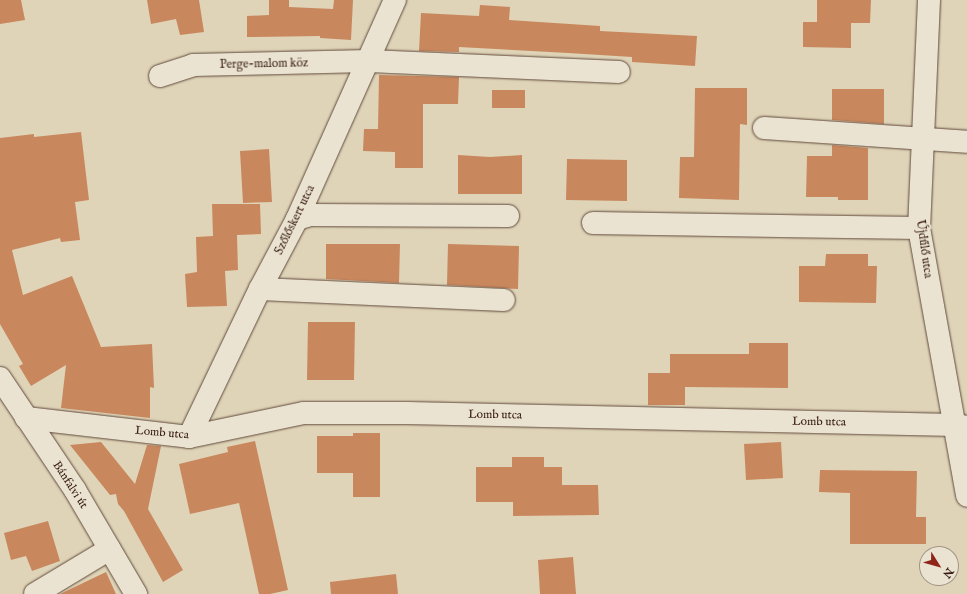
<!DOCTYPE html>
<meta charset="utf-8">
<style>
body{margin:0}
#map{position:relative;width:967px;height:594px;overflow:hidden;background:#dfd4b8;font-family:"IM FELL English",serif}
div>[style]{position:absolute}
.building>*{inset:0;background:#c9875d}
.roads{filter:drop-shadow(0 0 1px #624a3c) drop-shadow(0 0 1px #624a3c)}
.minor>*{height:22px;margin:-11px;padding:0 11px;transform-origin:11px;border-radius:11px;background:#eae3d1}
span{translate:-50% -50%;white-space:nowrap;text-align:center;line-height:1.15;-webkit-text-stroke:4px #eae3d1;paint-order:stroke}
.street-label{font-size:12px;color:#381c12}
.north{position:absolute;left:919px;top:546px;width:40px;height:40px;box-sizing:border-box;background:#eae3d1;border:1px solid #a39385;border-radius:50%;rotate:127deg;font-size:11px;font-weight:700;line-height:16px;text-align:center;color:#381c12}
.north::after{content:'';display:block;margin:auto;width:14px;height:18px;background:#8f2418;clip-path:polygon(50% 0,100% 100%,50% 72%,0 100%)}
</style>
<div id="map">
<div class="building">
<i style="clip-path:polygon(0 0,21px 0,25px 20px,0 24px)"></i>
<i style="clip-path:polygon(147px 0,199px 0,204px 32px,180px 35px,176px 19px,151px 24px)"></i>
<i style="clip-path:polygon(269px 0,289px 0,289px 7px,333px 9px,334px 0,353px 0,351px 40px,320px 38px,320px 36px,247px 37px,247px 16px,269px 15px)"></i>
<i style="clip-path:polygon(817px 0,871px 0,870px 23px,851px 23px,851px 48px,803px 47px,803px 22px,817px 22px)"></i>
<i style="clip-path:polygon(480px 5px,510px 7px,509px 20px,600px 26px,600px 31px,697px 36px,695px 66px,632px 62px,632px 57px,568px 53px,459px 47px,459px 52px,419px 51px,421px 13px,479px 16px)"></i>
<i style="clip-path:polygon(379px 75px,459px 77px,458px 104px,423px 104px,423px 168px,395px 168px,395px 152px,363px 151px,364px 129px,378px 129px)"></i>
<i style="clip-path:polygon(695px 88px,747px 88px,747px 125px,740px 124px,739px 200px,679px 198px,680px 157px,694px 157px)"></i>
<i style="clip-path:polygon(832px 89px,884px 89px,884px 124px,832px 120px)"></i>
<i style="clip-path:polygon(492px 90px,525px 90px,525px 108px,492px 108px)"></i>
<i style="clip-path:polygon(81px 132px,89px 200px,75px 202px,80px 240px,61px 242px,60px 238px,12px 250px,23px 295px,72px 276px,101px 347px,152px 344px,154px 388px,150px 387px,150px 418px,61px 408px,66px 365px,31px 386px,19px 366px,23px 364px,0 324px,0 138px,34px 134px,34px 137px)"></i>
<i style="clip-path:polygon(832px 145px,868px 148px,868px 200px,838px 200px,838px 197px,806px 197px,807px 156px,832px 156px)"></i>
<i style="clip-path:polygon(269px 149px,272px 202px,243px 203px,240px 151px)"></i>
<i style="clip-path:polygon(458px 155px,490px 157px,522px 155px,522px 194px,458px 194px)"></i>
<i style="clip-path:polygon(567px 159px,627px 160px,627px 201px,566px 200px)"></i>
<i style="clip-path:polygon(212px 204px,260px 204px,261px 234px,237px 235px,238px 270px,225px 271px,227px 306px,187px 307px,185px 274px,197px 272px,196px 237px,213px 236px)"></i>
<i style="clip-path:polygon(326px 244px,400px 244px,399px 283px,326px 279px)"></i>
<i style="clip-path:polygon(448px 244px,519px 246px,518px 289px,447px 285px)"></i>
<i style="clip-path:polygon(826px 254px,868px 254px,868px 266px,877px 266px,876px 303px,799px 302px,799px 266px,825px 266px)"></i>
<i style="clip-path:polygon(308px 322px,355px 322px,354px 380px,307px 380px)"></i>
<i style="clip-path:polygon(749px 343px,788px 343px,788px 388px,685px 387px,685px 405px,648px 405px,648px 373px,670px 373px,670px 354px,749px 354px)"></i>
<i style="clip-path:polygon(353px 433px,380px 433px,380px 497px,353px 497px,353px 473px,317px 473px,317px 436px,353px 436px)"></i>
<i style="clip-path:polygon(255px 441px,288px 590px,270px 594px,259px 594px,239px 503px,190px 514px,179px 464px,228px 452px,227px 447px)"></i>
<i style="clip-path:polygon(101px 442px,135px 484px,147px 445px,161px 446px,148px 509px,183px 570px,163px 582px,124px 511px,118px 504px,116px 494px,110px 495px,70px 445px)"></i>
<i style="clip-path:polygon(781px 442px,783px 478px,746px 480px,744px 444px)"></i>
<i style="clip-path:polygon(512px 457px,544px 457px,544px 467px,562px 467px,562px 485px,598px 485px,599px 515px,513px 516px,513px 502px,476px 502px,476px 467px,512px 467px)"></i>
<i style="clip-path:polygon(820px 470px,917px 471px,916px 517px,926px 517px,926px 544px,850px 544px,850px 493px,819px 492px)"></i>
<i style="clip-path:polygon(48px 521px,60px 561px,32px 571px,26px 556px,11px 560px,4px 533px)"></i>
<i style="clip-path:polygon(573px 557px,576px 594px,540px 594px,538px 560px)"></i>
<i style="clip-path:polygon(106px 572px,116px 594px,60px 594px)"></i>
<i style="clip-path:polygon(396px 574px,398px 594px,331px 594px,330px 582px)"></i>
</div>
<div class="roads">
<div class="minor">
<i style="left:929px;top:0;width:228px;rotate:92.5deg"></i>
<i style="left:919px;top:228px;width:272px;rotate:79.8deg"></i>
<i style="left:160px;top:76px;width:35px;rotate:-18deg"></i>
<i style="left:193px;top:65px;width:176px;rotate:-1.3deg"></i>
<i style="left:369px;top:61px;width:250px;rotate:2.5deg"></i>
<i style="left:764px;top:128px;width:203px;rotate:3.9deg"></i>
<i style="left:297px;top:219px;width:14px;rotate:-17deg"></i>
<i style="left:310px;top:215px;width:198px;rotate:0.3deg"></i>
<i style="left:593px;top:223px;width:326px;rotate:0.9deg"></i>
<i style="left:260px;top:289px;width:244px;rotate:2.6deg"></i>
<i style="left:0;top:378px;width:135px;rotate:56.2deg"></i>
<i style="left:75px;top:490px;width:121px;rotate:59.6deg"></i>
<i style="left:26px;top:418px;width:164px;rotate:6.6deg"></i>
<i style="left:189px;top:437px;width:117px;rotate:-11.8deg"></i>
<i style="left:304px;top:413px;width:103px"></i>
<i style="left:407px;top:413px;width:548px;rotate:1.25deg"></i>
<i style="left:955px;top:425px;width:12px;rotate:9deg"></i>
<i style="left:189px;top:437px;width:164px;rotate:-64.4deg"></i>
<i style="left:260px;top:289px;width:79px;rotate:-62.1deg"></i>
<i style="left:297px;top:219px;width:240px;rotate:-65.9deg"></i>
<i style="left:35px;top:594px;width:87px;rotate:-31deg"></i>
</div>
</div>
<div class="street-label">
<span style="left:264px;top:64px;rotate:-1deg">Perge-malom köz</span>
<span style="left:295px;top:220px;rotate:-64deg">Szőlőskert utca</span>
<span style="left:924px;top:249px;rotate:82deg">Újdűlő utca</span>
<span style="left:495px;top:415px;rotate:1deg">Lomb utca</span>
<span style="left:819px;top:422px;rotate:1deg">Lomb utca</span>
<span style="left:162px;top:433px;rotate:5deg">Lomb utca</span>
<span style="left:70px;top:485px;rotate:57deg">Bánfalvi út</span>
</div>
<div class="north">N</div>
</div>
